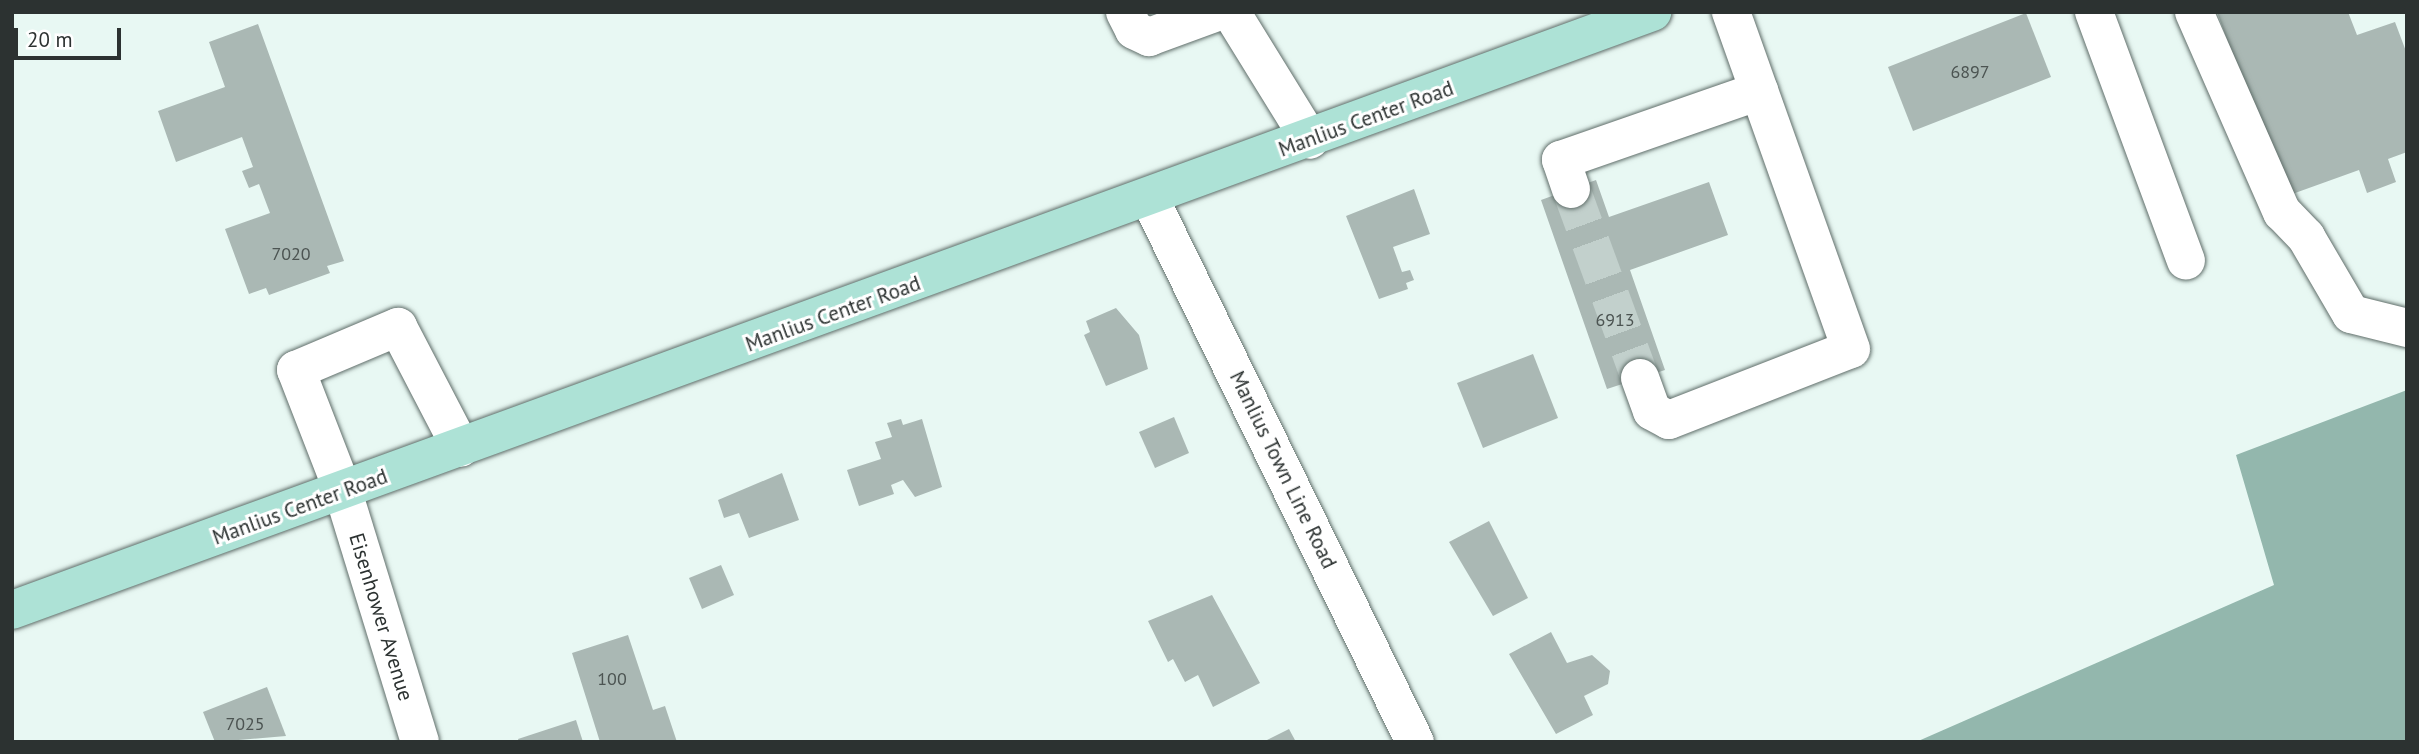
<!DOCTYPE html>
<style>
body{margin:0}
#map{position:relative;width:2419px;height:754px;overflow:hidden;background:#e8f8f3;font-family:"PT Sans",sans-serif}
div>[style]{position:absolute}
.forest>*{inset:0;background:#93b7ad}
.building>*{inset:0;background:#aab8b4}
.minor-tunnel>*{height:38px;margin-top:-19px;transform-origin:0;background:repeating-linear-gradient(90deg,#c2d0cc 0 38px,transparent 0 57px)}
.roads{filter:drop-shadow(0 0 2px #606e6a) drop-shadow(0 0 2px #606e6a)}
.minor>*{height:38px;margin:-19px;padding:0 19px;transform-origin:19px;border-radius:19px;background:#fff}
.major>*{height:38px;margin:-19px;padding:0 19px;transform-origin:19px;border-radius:19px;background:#ade2d6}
span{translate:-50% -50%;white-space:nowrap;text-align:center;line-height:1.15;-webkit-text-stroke:6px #fff;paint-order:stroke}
.number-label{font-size:18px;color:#4c5452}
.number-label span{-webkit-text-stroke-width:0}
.street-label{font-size:21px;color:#2c3231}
.frame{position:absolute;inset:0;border:14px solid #2c3231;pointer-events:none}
.scale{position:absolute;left:14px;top:28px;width:107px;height:32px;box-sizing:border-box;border:4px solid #2c3231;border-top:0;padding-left:9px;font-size:21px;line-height:24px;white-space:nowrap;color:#2c3231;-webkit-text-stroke:5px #fff;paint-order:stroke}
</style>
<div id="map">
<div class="forest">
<i style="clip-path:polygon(2407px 390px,2407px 742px,1916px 742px,2274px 585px,2236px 455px)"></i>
</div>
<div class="building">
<i style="clip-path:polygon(2217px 12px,2348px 12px,2357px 35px,2395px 22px,2407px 54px,2407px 152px,2388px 159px,2396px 182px,2367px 193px,2359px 170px,2284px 197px)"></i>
<i style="clip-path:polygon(2026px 13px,2051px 77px,1913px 131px,1888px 67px)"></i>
<i style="clip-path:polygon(258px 24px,344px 261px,327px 266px,330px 273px,269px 295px,266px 288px,249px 294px,225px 229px,270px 213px,259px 184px,249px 188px,242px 171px,253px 167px,242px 137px,176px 162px,158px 111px,225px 87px,209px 42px)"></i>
<i style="clip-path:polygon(1596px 180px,1609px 217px,1709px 182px,1728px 235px,1630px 270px,1665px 370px,1607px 389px,1541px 200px)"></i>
<i style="clip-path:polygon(1414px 189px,1430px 234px,1393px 247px,1402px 272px,1410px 270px,1414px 280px,1406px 283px,1408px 289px,1379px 299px,1346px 216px)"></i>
<i style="clip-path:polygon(1116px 308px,1139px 335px,1148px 369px,1106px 386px,1084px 335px,1090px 332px,1086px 321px)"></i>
<i style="clip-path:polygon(1533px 354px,1558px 418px,1483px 448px,1457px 383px)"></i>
<i style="clip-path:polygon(1174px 417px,1189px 453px,1155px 468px,1139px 432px)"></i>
<i style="clip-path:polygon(901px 419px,903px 425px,922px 419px,942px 487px,915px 497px,903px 480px,891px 485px,894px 494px,859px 506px,847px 470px,881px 459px,875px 442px,892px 437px,887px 423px)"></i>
<i style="clip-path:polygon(782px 473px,799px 520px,749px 538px,739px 513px,724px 518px,718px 500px)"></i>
<i style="clip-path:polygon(1489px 521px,1528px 598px,1493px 616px,1449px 542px)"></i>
<i style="clip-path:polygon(721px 565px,734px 595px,702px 609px,689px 578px)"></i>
<i style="clip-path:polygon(1212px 595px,1260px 683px,1213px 707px,1198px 675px,1185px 682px,1173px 659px,1168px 662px,1148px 621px)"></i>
<i style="clip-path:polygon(1551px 632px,1567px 663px,1592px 655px,1610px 671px,1608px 684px,1584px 696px,1593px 715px,1556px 734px,1509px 654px)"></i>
<i style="clip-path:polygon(628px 635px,653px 710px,665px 706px,677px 742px,600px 742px,572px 653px)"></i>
<i style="clip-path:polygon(267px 687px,286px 736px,215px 742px,203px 712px)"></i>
<i style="clip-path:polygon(576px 720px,583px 742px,519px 742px,518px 739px)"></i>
<i style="clip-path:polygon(1289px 729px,1296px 742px,1263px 742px)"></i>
</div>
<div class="minor-tunnel">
<i style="left:1571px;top:189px;width:201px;rotate:69.9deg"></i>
</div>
<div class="roads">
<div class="minor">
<i style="left:1125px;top:12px;width:20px;rotate:63deg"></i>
<i style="left:1134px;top:30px;width:17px;rotate:25deg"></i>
<i style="left:1149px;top:37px;width:72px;rotate:-20.2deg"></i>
<i style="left:1231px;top:12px;width:150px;rotate:58.3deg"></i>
<i style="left:2094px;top:12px;width:265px;rotate:69.7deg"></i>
<i style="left:2194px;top:12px;width:219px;rotate:66.3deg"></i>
<i style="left:2282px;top:212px;width:35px;rotate:46deg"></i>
<i style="left:2306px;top:237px;width:89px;rotate:59.7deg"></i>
<i style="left:2351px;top:314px;width:58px;rotate:14deg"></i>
<i style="left:1571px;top:189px;width:31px;rotate:-109deg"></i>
<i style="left:1561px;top:160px;width:210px;rotate:-19.2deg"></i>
<i style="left:1150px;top:199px;width:604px;rotate:63.99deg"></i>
<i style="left:1640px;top:378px;width:35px;rotate:70deg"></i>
<i style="left:1652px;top:411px;width:19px;rotate:28deg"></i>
<i style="left:1669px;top:420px;width:195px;rotate:-21.3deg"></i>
<i style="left:1851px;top:349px;width:358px;rotate:-109.6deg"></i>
<i style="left:420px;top:742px;width:263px;rotate:-107.1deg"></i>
<i style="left:343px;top:491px;width:130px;rotate:-111.2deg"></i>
<i style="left:296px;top:370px;width:111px;rotate:-22.9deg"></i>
<i style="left:398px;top:327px;width:136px;rotate:62.5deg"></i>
</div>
<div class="major">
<i style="left:12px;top:610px;width:1746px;rotate:-20.03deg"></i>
</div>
</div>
<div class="number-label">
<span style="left:1970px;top:72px">6897</span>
<span style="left:291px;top:254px">7020</span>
<span style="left:1615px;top:320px">6913</span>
<span style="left:612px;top:679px">100</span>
<span style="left:245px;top:724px">7025</span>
</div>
<div class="street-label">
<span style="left:1366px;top:119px;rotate:-20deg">Manlius Center Road</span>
<span style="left:833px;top:314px;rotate:-20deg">Manlius Center Road</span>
<span style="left:1283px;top:470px;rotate:64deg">Manlius Town Line Road</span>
<span style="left:300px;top:507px;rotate:-20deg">Manlius Center Road</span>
<span style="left:381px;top:617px;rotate:73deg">Eisenhower Avenue</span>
</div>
<div class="frame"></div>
<div class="scale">20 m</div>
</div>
